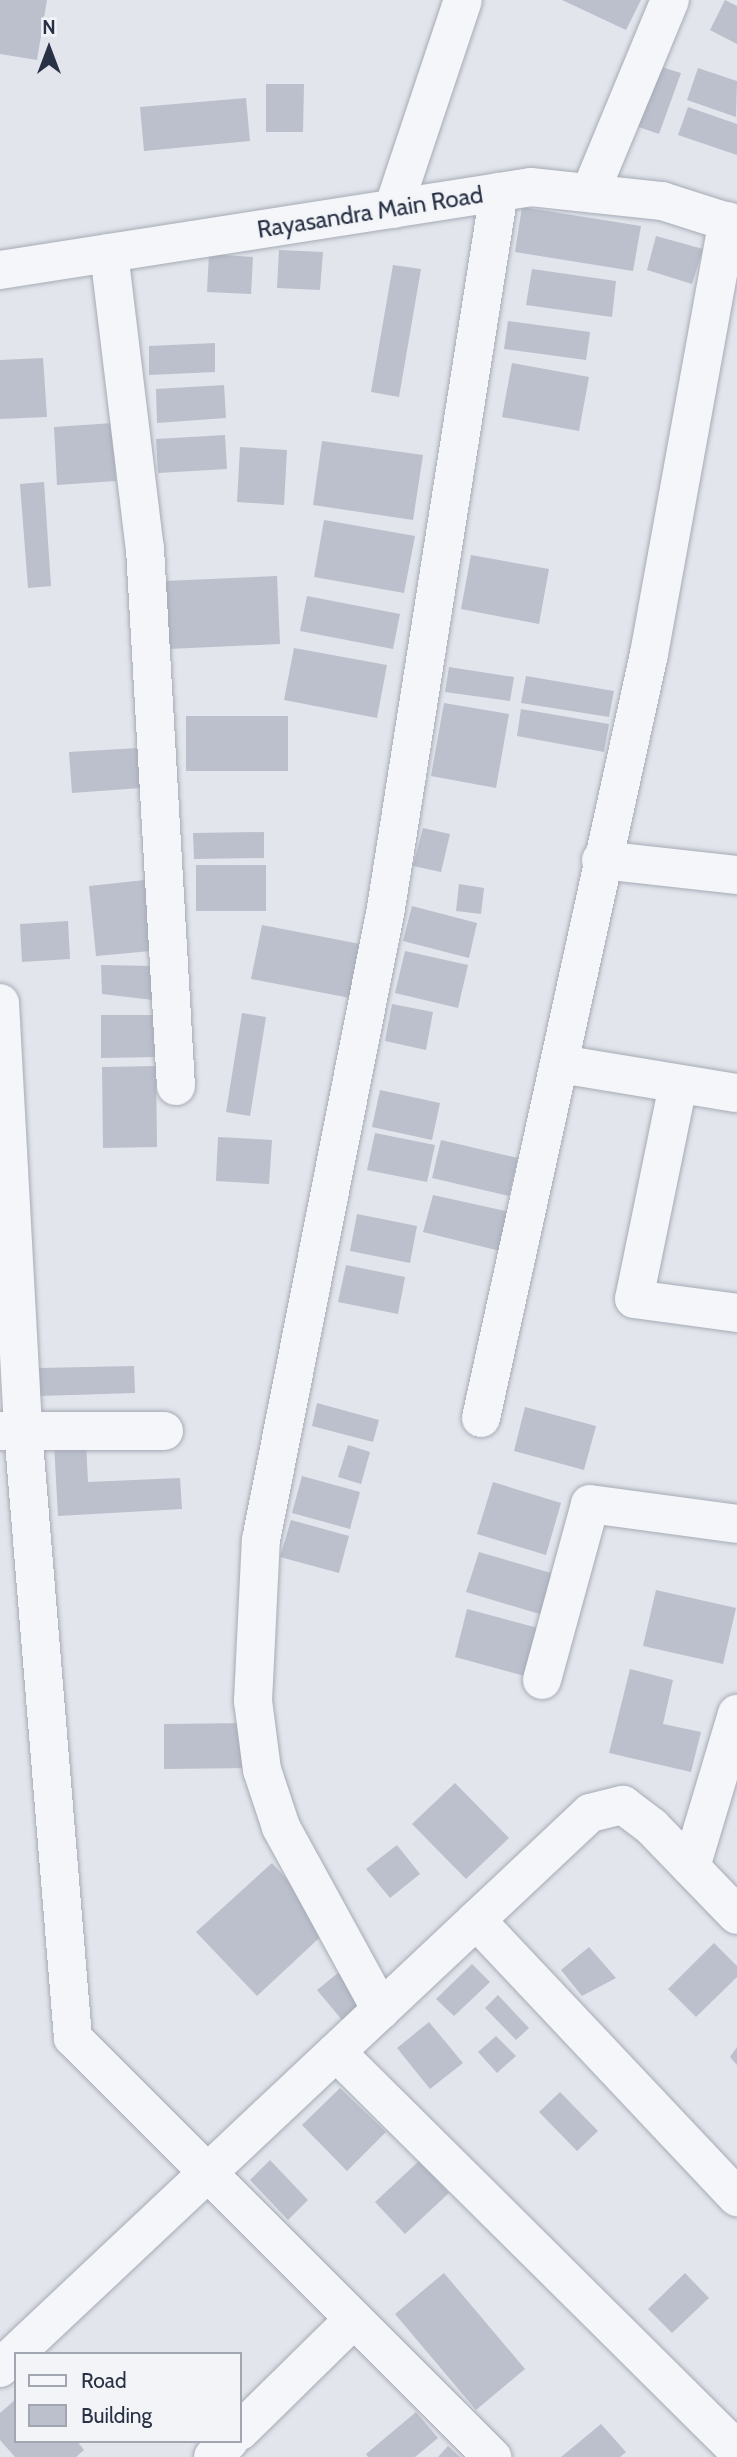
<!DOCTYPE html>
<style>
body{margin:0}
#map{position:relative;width:737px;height:2457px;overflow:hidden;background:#e2e5eb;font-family:Cabin,sans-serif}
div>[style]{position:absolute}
.building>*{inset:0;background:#bbc0cc}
.roads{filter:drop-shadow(0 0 2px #a6abb6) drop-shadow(0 0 2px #a6abb6)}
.minor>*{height:38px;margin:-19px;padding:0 19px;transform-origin:19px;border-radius:19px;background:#f5f6f9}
span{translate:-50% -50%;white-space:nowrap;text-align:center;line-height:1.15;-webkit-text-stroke:5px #f2f4f8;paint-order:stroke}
.street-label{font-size:24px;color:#283145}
.legend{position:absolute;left:14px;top:2352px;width:228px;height:91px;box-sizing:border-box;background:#f2f4f8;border:2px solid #a1a6b0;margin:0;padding:9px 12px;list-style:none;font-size:21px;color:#283145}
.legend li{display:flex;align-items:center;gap:14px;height:35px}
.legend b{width:35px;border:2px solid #a1a6b0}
.north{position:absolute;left:14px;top:14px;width:70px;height:70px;-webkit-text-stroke:5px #f2f4f8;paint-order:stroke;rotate:0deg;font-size:19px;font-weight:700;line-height:28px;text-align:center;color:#283145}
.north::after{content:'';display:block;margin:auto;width:24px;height:32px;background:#283145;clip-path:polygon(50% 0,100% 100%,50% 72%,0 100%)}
</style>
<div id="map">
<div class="building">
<i style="clip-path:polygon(0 0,47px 0,37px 60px,0 54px)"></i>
<i style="clip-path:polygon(562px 0,641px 0,626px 30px)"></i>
<i style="clip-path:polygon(725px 0,737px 6px,737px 44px,710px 30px)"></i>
<i style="clip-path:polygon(655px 65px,681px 73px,659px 134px,633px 125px)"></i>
<i style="clip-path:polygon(698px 68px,737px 81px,736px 117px,687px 100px)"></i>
<i style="clip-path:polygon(266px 84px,304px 84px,303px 132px,266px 132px)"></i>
<i style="clip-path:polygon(246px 98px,250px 141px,144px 151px,140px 107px)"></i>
<i style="clip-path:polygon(688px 107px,737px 124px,737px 155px,678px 135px)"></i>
<i style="clip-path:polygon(522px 207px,641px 226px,633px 271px,515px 252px)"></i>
<i style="clip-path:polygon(656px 236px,703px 249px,692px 284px,647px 270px)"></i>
<i style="clip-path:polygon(279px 250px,323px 252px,320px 290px,277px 288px)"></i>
<i style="clip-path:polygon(209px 254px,253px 257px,251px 294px,207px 292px)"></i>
<i style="clip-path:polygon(393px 265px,421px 269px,399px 397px,371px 392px)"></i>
<i style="clip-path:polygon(532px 269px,616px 281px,612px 317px,526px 305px)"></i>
<i style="clip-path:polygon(508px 321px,590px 332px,586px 360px,504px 349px)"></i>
<i style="clip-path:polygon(215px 343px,215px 372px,149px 375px,149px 346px)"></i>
<i style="clip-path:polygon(43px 358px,47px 417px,0 419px,0 360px)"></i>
<i style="clip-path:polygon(512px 363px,589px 377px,579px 431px,502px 417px)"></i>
<i style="clip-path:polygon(224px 385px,226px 418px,157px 423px,156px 389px)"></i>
<i style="clip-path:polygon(113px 423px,116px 481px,57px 485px,54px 427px)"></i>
<i style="clip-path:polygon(225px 435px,227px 469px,158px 473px,156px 439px)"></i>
<i style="clip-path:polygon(322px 441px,423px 455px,413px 520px,313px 505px)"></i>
<i style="clip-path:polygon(240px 447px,287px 450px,284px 505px,237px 502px)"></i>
<i style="clip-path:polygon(44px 482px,51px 586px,28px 588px,20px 484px)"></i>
<i style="clip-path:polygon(324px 520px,415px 536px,404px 593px,314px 577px)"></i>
<i style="clip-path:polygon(471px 555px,549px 569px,539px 624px,461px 609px)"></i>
<i style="clip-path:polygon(277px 576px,280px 644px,168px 649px,165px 581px)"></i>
<i style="clip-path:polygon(307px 596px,400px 614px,393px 649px,300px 631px)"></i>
<i style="clip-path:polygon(294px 648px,387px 665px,377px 718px,284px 700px)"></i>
<i style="clip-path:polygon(449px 667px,514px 677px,510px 701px,445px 692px)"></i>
<i style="clip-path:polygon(526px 676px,614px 691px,609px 717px,521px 703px)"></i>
<i style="clip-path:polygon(444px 703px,509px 714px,496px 788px,431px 776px)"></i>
<i style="clip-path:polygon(521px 709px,609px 724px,604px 752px,517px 736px)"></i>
<i style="clip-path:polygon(186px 716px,288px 716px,288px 771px,186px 771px)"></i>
<i style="clip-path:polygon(138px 748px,141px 788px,72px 793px,69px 752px)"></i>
<i style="clip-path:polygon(423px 828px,450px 834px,441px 872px,413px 866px)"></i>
<i style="clip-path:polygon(264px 832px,264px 858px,194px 859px,193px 833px)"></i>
<i style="clip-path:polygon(196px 865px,266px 865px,266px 911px,196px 911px)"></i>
<i style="clip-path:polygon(145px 880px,151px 951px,96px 956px,89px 886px)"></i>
<i style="clip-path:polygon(459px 884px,484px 888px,481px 914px,456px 911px)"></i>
<i style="clip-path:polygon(412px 906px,477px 923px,469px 958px,403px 941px)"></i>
<i style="clip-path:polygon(68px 921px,70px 959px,22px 962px,20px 924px)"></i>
<i style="clip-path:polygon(262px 925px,360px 944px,350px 998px,251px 979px)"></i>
<i style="clip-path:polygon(405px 951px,468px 965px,458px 1008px,395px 993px)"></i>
<i style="clip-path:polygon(101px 965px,154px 966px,153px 1000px,102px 994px)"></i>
<i style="clip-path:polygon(392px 1004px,433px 1012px,426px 1050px,385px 1041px)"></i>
<i style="clip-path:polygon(242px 1013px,266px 1017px,250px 1116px,226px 1112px)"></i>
<i style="clip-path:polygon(101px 1015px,157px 1015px,157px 1057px,101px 1058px)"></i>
<i style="clip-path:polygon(156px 1066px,157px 1147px,103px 1148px,102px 1067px)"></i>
<i style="clip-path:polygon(380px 1090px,440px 1103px,432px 1140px,372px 1127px)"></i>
<i style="clip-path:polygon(375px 1133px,435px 1145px,427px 1182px,367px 1170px)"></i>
<i style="clip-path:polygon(218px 1137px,272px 1140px,269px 1184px,216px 1181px)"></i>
<i style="clip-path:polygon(441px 1140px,518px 1158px,509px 1196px,432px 1178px)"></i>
<i style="clip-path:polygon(433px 1195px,510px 1212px,500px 1251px,423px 1232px)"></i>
<i style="clip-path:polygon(357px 1214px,417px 1226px,410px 1263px,350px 1251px)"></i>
<i style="clip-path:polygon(346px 1265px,405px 1277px,398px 1314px,338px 1302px)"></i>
<i style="clip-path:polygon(134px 1366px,135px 1393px,40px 1396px,39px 1368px)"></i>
<i style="clip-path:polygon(317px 1403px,379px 1420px,373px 1442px,312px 1426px)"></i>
<i style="clip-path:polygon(525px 1407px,596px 1426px,584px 1470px,514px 1451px)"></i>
<i style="clip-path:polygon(86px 1442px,88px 1482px,180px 1478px,182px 1509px,58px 1516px,54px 1444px)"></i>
<i style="clip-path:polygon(348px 1445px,370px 1452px,361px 1484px,338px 1477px)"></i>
<i style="clip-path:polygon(302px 1476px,360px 1492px,350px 1529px,292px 1513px)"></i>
<i style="clip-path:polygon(493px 1482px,561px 1503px,546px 1555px,477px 1534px)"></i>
<i style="clip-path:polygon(291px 1520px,349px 1536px,339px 1573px,280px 1557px)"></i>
<i style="clip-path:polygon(479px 1552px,558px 1575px,546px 1616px,466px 1592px)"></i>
<i style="clip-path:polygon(656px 1590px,736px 1608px,723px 1664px,643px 1646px)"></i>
<i style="clip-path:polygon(467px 1609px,538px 1628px,525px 1676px,455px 1657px)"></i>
<i style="clip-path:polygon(630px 1669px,673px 1680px,663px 1724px,701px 1732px,691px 1772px,609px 1753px)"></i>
<i style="clip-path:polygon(250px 1723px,254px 1768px,164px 1769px,164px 1724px)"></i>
<i style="clip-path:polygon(455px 1783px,509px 1838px,466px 1879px,412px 1824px)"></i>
<i style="clip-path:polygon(397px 1845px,420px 1874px,390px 1898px,366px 1869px)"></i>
<i style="clip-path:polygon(272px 1863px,331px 1927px,257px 1996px,196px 1932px)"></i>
<i style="clip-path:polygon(714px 1943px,737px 1966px,737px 1977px,696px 2017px,668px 1989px)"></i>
<i style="clip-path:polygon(589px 1947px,616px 1978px,582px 1996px,561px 1970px)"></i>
<i style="clip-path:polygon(472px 1964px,490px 1982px,454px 2016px,436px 1999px)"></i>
<i style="clip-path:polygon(344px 1968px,368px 2000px,342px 2020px,317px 1990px)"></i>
<i style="clip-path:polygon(498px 1995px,529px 2028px,516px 2040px,485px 2008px)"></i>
<i style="clip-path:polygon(429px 2022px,463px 2063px,430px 2089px,397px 2048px)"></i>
<i style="clip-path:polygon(496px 2036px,516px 2056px,497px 2073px,478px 2052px)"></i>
<i style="clip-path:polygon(737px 2047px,737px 2065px,730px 2057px)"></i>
<i style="clip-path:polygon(340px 2088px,386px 2132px,347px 2171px,302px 2125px)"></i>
<i style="clip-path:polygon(560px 2092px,598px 2131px,577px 2151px,539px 2112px)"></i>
<i style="clip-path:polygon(270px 2160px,308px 2200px,288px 2220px,250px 2180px)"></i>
<i style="clip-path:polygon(419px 2161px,449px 2193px,405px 2234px,375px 2202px)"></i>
<i style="clip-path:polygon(444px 2273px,525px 2369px,476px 2410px,395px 2314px)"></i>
<i style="clip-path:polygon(685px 2273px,709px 2298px,672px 2333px,648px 2309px)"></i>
<i style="clip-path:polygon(16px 2399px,16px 2441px,77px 2441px,84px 2450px,76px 2457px,15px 2457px,0 2440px,0 2413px)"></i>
<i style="clip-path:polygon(416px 2412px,438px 2438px,415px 2457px,368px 2457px,366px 2454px)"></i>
<i style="clip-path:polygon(601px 2424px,626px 2452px,620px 2457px,561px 2457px)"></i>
<i style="clip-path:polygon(448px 2446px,460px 2457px,438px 2457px)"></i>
</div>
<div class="roads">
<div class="minor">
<i style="left:590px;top:193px;width:209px;rotate:-67.5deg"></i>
<i style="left:393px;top:209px;width:220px;rotate:-71.5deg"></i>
<i style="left:109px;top:253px;width:298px;rotate:83.1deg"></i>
<i style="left:145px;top:549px;width:538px;rotate:86.7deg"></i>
<i style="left:0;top:270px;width:537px;rotate:-8.88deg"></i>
<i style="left:531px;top:187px;width:132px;rotate:6.1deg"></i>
<i style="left:662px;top:201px;width:79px;rotate:17.7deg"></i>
<i style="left:601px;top:860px;width:137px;rotate:6.3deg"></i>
<i style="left:0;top:1003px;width:428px;rotate:86.9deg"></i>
<i style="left:23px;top:1430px;width:610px;rotate:85.3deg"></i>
<i style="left:73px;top:2038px;width:593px;rotate:45deg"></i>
<i style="left:561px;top:1064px;width:178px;rotate:9.4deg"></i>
<i style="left:678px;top:1085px;width:218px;rotate:101.6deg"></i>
<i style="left:634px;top:1299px;width:104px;rotate:7.7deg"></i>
<i style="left:481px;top:1418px;width:782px;rotate:-77.6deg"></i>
<i style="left:649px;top:654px;width:440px;rotate:-79.7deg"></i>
<i style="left:0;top:1431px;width:164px"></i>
<i style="left:542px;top:1680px;width:182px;rotate:-74.7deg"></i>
<i style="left:590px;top:1504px;width:148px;rotate:7.7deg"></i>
<i style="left:691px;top:1867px;width:160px;rotate:-73.3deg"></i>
<i style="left:476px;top:1920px;width:381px;rotate:46.7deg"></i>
<i style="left:381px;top:2010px;width:209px;rotate:-118.7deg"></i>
<i style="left:281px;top:1827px;width:60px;rotate:-108.4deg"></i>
<i style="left:262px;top:1770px;width:70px;rotate:-97.4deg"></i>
<i style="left:253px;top:1701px;width:161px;rotate:-87.2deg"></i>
<i style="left:261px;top:1540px;width:644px;rotate:-78.81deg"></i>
<i style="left:386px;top:908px;width:725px;rotate:-81.03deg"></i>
<i style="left:336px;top:2052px;width:565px;rotate:44.78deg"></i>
<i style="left:0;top:2368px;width:810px;rotate:-43.25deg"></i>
<i style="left:590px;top:1813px;width:34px;rotate:-14deg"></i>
<i style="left:623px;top:1805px;width:36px;rotate:37deg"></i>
<i style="left:652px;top:1827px;width:122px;rotate:46deg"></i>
<i style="left:240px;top:2431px;width:158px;rotate:-44.5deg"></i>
<i style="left:213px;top:2457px;width:23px;rotate:-45deg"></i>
</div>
</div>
<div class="street-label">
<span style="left:370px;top:212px;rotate:-9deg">Rayasandra Main Road</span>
</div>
<ul class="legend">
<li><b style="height:9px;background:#f5f6f9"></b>Road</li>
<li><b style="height:19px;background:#bbc0cc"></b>Building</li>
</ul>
<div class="north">N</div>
</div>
